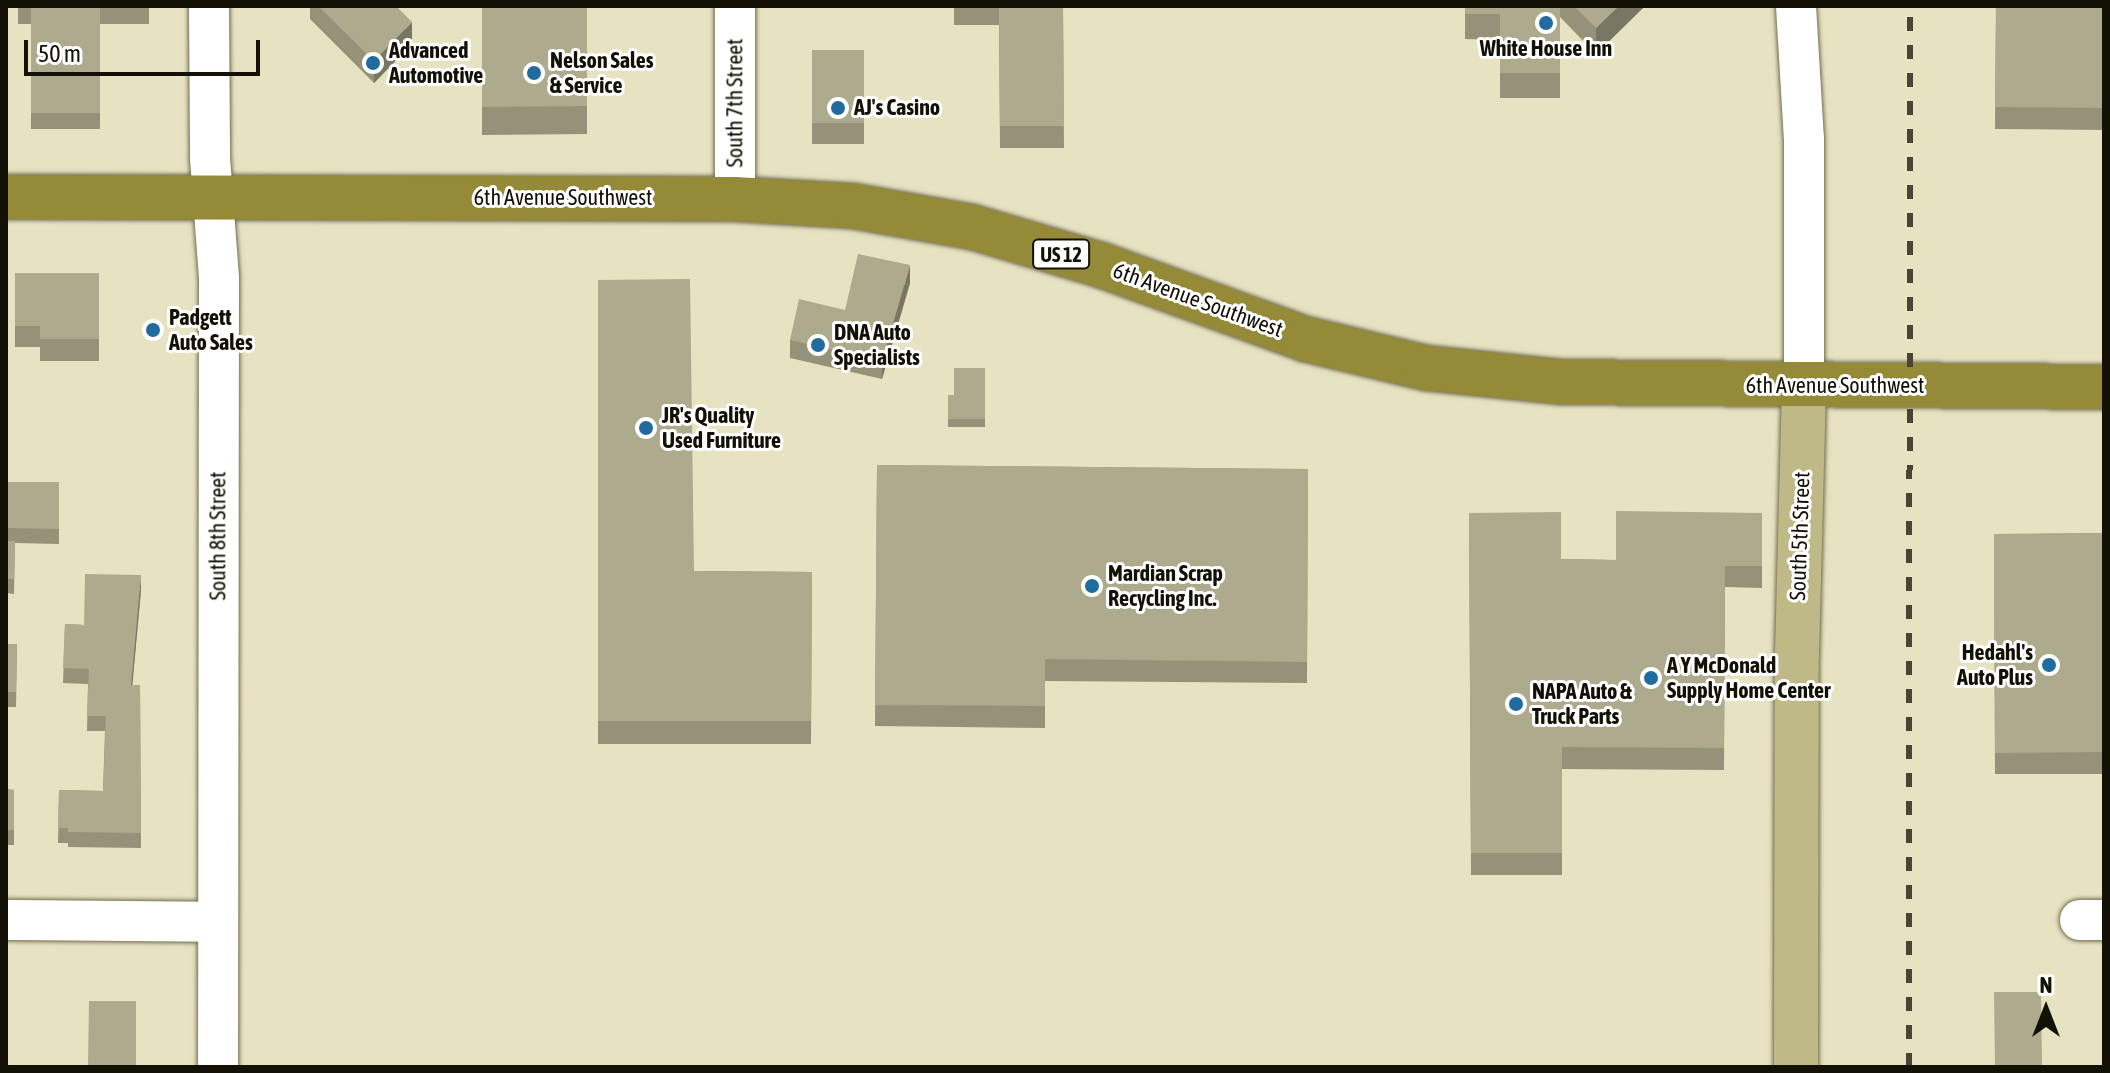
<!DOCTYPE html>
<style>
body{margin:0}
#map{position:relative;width:2110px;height:1073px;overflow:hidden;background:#e7e3c2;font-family:"Asap Condensed",sans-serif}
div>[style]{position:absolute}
.roads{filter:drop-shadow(0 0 2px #726e51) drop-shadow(0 0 2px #726e51)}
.minor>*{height:40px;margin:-20px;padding:0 20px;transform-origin:20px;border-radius:20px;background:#fff}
.major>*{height:44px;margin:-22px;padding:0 22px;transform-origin:22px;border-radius:22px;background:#bfb988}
.highway>*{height:44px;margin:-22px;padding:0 22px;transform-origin:22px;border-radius:22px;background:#948a38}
.rail>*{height:6px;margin-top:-3px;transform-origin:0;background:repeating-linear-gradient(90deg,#484535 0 14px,transparent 0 28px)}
.wall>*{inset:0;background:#959279}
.shaded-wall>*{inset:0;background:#797763}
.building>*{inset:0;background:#adaa8d}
.dots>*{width:22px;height:22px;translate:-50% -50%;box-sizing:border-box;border:4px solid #fff;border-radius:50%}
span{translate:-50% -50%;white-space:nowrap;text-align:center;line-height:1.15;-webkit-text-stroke:6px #fff;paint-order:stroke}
.shield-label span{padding:2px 6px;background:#fff;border:2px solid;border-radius:6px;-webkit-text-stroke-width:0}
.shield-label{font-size:20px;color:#131106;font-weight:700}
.poi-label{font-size:22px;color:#131106;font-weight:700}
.left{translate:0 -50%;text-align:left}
.right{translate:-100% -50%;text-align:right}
.street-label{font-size:22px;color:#131106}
.frame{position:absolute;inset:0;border:8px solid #131106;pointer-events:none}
.north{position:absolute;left:2006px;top:969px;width:80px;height:80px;-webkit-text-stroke:6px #fff;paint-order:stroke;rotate:0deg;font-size:22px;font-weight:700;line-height:32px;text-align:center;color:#131106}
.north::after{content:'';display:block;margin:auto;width:28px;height:36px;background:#131106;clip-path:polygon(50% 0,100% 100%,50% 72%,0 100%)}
.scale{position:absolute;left:24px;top:40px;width:236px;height:36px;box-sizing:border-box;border:4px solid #131106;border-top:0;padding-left:10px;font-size:24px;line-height:28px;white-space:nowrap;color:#131106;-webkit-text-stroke:6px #fff;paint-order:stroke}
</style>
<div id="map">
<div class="roads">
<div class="minor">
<i style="left:209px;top:6px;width:152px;rotate:89.6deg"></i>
<i style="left:210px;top:158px;width:120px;rotate:85.7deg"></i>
<i style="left:219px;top:278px;width:789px;rotate:90.07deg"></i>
<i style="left:735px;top:6px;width:193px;rotate:90deg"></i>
<i style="left:1796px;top:6px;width:133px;rotate:86.6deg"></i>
<i style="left:1804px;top:139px;width:246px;rotate:90deg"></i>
<i style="left:6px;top:920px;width:211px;rotate:0.5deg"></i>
<i style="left:2080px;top:920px;width:24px"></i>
</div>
<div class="major">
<i style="left:1796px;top:1067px;width:413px;rotate:-89.9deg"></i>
<i style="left:1797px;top:654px;width:269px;rotate:-88.5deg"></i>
</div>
<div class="highway">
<i style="left:6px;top:197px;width:729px;rotate:0.16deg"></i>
<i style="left:735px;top:199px;width:118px;rotate:3.4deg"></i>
<i style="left:853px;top:206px;width:121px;rotate:10deg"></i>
<i style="left:972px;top:227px;width:134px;rotate:16.4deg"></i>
<i style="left:1101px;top:265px;width:217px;rotate:19.9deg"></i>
<i style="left:1305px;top:339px;width:124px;rotate:13.5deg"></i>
<i style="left:1426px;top:368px;width:137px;rotate:5.9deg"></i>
<i style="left:1562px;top:382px;width:542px;rotate:0.53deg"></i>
</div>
</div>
<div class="rail">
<i style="left:1909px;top:1067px;width:1061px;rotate:-89.95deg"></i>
</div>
<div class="wall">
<i style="clip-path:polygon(18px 6px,149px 6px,149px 24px,100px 24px,100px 129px,31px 129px,31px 24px,18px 24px)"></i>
<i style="clip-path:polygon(310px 6px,396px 6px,412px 44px,374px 83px,310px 19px)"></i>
<i style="clip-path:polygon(482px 6px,587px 6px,587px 134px,482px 135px)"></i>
<i style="clip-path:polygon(954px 6px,1063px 6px,1064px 148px,1000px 148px,999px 25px,954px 25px)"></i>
<i style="clip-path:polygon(1465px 6px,1645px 6px,1596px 54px,1560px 17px,1560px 98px,1500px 98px,1500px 40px,1465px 39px)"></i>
<i style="clip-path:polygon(1996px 6px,2104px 6px,2104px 130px,1995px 129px)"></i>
<i style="clip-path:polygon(812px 50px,864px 50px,864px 144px,812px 144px)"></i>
<i style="clip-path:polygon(15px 273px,99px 273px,99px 361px,40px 361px,40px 347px,15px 347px)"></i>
<i style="clip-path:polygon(598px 280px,694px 571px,812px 572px,811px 744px,598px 744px)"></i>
<i style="clip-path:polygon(910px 283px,882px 379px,790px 358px,790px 340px,845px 310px)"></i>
<i style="clip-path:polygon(985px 368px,985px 427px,948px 427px,948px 395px,954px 395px)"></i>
<i style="clip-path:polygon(877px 465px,1308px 469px,1307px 683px,1045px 681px,1045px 728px,875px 726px)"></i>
<i style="clip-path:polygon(6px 482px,59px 482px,59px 544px,15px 543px,14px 594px,6px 593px)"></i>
<i style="clip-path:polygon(1469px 513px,1561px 559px,1616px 560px,1762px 513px,1762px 588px,1725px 587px,1724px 770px,1562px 769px,1562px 875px,1471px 875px)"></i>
<i style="clip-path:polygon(2104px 533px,2104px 774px,1995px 774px,1994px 534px)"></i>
<i style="clip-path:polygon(141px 590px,132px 685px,140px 685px,141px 848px,68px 847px,68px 843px,58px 843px,59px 790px,103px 791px,105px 731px,87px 731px,88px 684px,63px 683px,65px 624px,84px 625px)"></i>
<i style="clip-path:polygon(6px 644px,17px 644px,16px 707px,6px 707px)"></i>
<i style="clip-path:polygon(6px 789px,14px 790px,14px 845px,6px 845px)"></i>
</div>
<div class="shaded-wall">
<i style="clip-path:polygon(1619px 6px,1645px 6px,1596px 54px,1596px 28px)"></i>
<i style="clip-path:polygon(412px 22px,412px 44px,374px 83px,374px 61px)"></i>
<i style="clip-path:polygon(910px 265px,910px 283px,882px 379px,882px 361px)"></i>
<i style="clip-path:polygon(141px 575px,141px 590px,131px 700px,131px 685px)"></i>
</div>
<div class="building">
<i style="clip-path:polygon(18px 6px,149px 6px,149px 8px,100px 8px,100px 113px,31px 113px,31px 8px,18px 8px)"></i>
<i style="clip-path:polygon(318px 6px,396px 6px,412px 22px,374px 61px)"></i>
<i style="clip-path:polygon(482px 6px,587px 6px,587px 106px,482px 107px)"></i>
<i style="clip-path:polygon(999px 6px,1063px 6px,1064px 126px,1000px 126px)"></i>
<i style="clip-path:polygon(1465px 6px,1560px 6px,1560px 73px,1500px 73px,1500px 14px,1465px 14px)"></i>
<i style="clip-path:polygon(1574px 6px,1619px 6px,1596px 28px)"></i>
<i style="clip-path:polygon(1996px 6px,2104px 6px,2104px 108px,1995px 107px)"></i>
<i style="clip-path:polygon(812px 50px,864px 50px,864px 123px,812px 123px)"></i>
<i style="clip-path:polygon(858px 254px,910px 265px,882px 361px,790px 340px,799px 299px,845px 310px)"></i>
<i style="clip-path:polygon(15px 273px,99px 273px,99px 339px,40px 339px,40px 326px,15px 326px)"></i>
<i style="clip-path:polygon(690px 279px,694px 571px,812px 572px,811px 721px,598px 721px,598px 280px)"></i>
<i style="clip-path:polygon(954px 368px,985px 368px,985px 419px,948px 419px,948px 395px,954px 395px)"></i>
<i style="clip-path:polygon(877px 465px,1308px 469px,1307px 662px,1045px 659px,1045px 706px,875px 705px)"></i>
<i style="clip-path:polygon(6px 482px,59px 482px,59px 529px,6px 528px)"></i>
<i style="clip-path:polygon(1616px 511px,1762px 513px,1762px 566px,1725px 566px,1724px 748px,1562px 747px,1562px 853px,1471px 853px,1469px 513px,1561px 512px,1561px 559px,1616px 560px)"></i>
<i style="clip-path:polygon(2104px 533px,2104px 752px,1995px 753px,1994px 534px)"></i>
<i style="clip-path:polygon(6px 541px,15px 541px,14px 579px,6px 579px)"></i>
<i style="clip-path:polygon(85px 574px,141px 575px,131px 685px,140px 685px,141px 833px,68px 832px,68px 828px,58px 828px,59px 790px,103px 791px,106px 716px,87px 716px,89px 669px,63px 668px,65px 624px,84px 625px)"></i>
<i style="clip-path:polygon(6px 644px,17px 644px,16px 692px,6px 692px)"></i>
<i style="clip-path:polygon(6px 789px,14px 790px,14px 830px,6px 830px)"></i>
<i style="clip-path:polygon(1994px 992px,2041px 992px,2042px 1067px,1995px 1067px)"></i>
<i style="clip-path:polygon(89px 1001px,136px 1001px,136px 1067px,88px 1067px)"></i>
</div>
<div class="dots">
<i style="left:1546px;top:23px;background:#206c9e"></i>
<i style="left:373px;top:63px;background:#206c9e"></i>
<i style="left:534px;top:73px;background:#206c9e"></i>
<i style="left:838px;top:108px;background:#206c9e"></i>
<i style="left:153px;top:330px;background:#206c9e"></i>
<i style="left:818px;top:345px;background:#206c9e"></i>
<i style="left:646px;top:428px;background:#206c9e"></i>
<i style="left:1092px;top:586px;background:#206c9e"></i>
<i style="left:2049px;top:665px;background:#206c9e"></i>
<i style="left:1651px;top:678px;background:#206c9e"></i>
<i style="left:1516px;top:704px;background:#206c9e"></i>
</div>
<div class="shield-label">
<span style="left:1061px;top:254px">US 12</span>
</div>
<div class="poi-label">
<span style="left:1546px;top:49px">White House Inn</span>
<span class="left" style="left:389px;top:63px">Advanced<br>Automotive</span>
<span class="left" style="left:550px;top:73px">Nelson Sales<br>&amp; Service</span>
<span class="left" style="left:854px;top:108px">AJ's Casino</span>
<span class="left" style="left:169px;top:330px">Padgett<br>Auto Sales</span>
<span class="left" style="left:834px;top:345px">DNA Auto<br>Specialists</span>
<span class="left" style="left:662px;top:428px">JR's Quality<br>Used Furniture</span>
<span class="left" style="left:1108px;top:586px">Mardian Scrap<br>Recycling Inc.</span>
<span class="right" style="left:2033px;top:665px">Hedahl's<br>Auto Plus</span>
<span class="left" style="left:1667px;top:678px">A Y McDonald<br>Supply Home Center</span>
<span class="left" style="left:1532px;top:704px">NAPA Auto &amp;<br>Truck Parts</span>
</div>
<div class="street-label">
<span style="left:735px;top:103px;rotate:-90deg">South 7th Street</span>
<span style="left:563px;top:198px">6th Avenue Southwest</span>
<span style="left:1198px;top:300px;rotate:20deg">6th Avenue Southwest</span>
<span style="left:1835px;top:386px">6th Avenue Southwest</span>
<span style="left:218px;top:536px;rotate:-90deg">South 8th Street</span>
<span style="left:1800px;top:536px;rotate:-88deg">South 5th Street</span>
</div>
<div class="frame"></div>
<div class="north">N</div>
<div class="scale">50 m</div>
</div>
